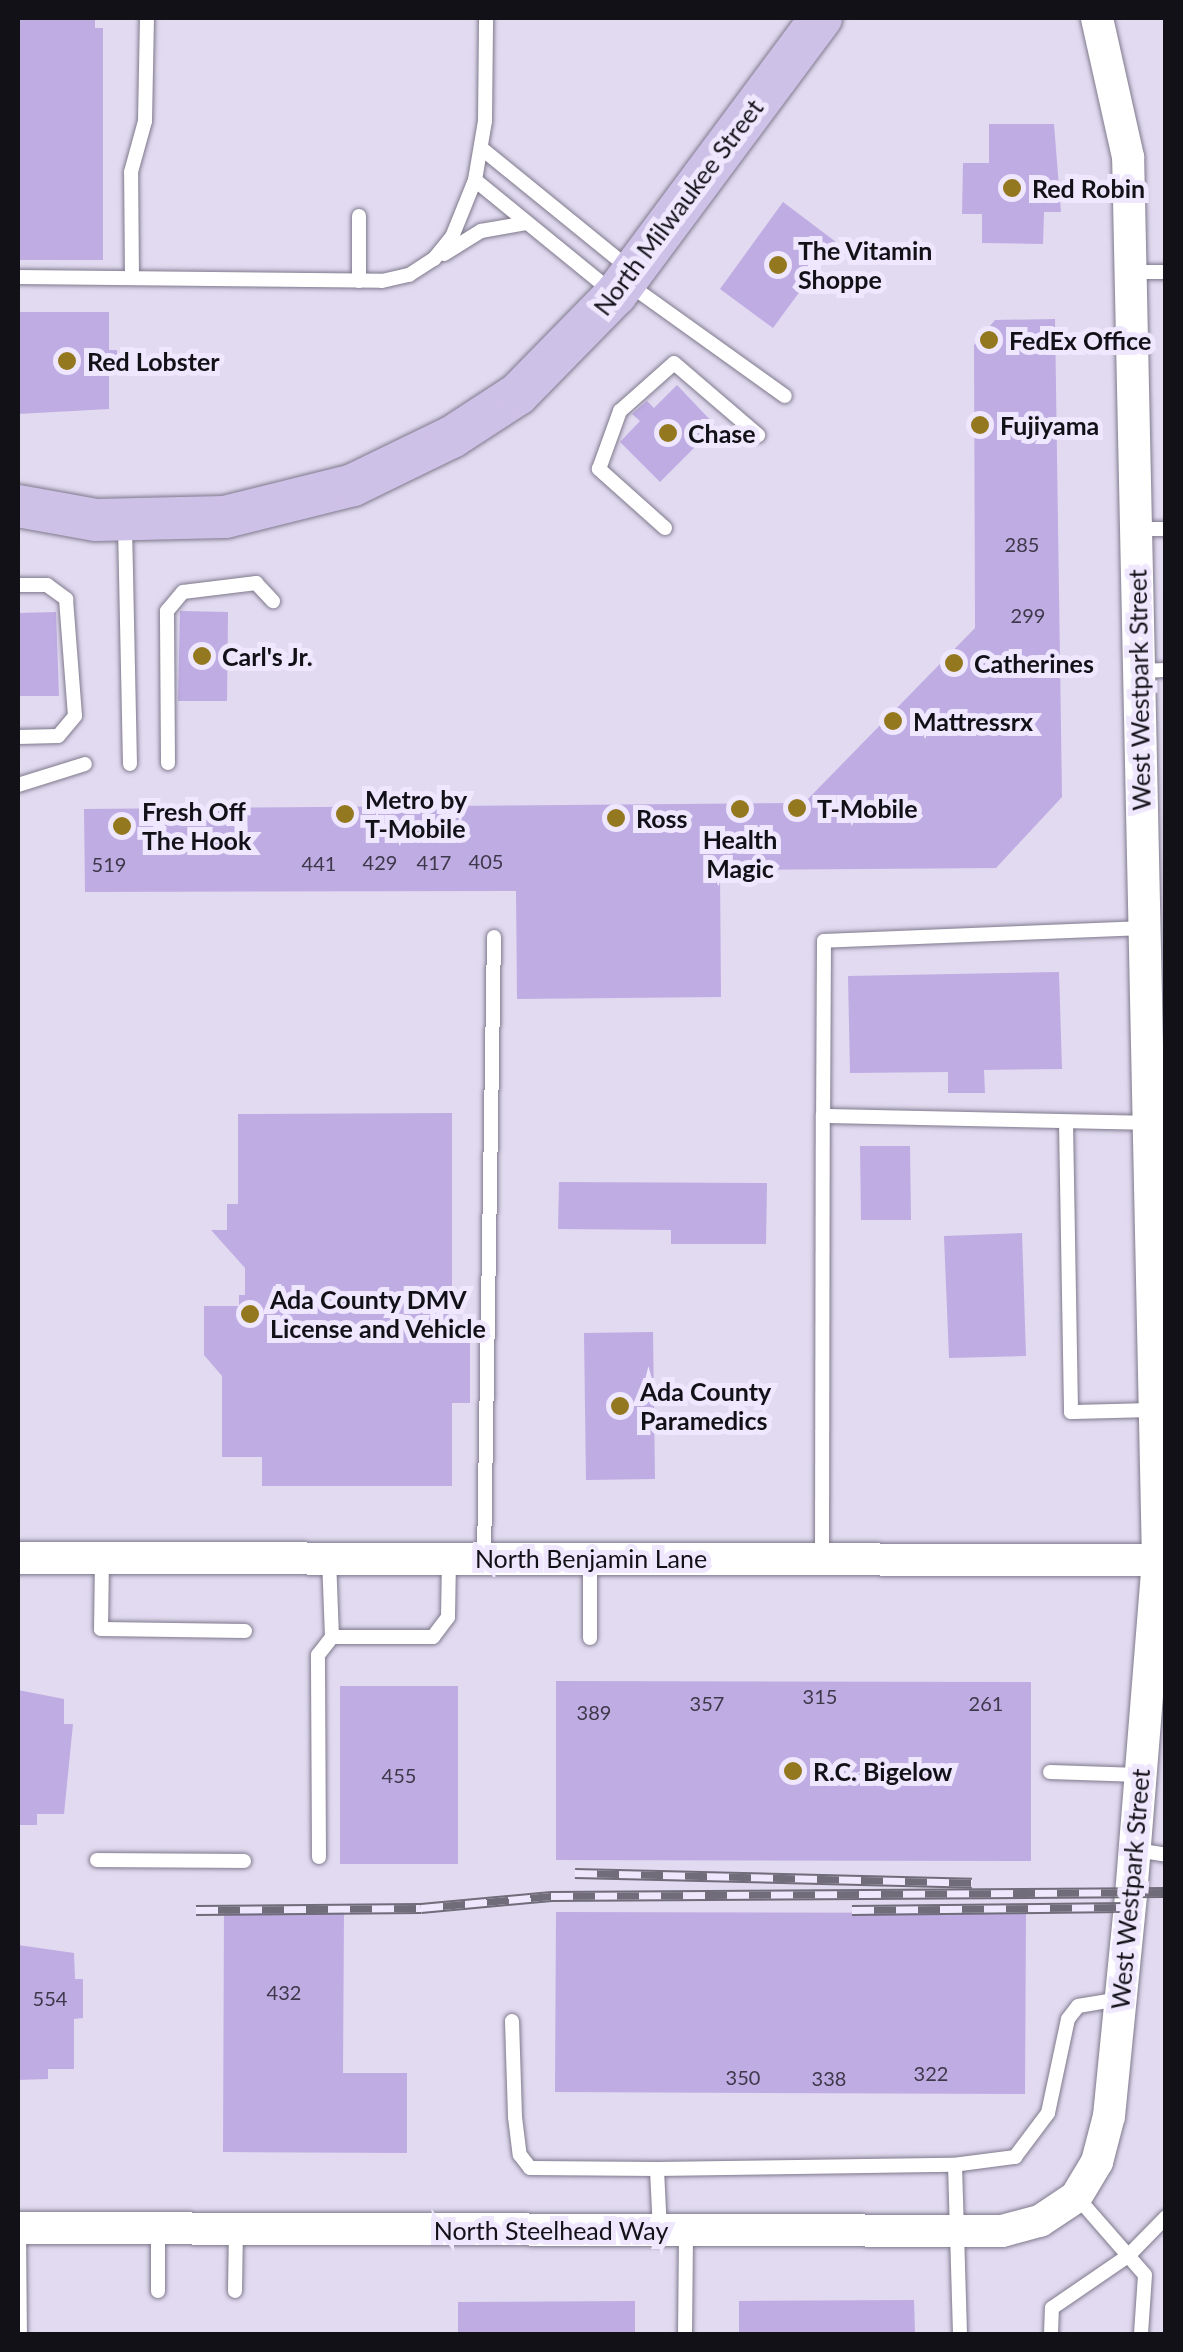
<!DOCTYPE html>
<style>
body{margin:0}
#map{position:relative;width:1183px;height:2352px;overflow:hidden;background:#e1daf0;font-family:Lato,sans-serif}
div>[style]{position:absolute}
.building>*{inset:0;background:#bface3}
.roads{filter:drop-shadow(0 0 2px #7f798c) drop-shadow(0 0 2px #7f798c)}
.service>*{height:14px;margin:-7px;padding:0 7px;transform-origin:7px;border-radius:7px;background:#fff}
.tertiary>*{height:32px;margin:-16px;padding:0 16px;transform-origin:16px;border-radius:16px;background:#fff}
.primary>*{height:42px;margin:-21px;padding:0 21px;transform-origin:21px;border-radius:21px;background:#cec1e7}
.rail>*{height:11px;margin-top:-5.5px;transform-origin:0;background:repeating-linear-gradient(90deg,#eee7fd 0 22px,#706c7a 0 44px);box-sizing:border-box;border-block:2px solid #706c7a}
.dots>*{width:28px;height:28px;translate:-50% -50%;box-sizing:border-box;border:5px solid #eee7fd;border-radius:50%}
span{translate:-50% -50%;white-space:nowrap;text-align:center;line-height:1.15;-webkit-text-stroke:10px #eee7fd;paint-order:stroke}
.number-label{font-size:20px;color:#3e384b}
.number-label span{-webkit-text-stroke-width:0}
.poi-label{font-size:25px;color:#131118;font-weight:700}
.left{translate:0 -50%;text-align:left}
.street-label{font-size:25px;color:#131118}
.frame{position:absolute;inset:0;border:20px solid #131118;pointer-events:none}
</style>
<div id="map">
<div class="building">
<i style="clip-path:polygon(18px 18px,95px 18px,95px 28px,103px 28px,103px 260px,18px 260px)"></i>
<i style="clip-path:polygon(989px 124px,1054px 124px,1061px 212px,1044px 212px,1043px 244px,982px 243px,982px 214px,962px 214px,963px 163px,989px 163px)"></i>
<i style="clip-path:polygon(783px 202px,836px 242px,773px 328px,720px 289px)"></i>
<i style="clip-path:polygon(18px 312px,109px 312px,109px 350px,117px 350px,117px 372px,109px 372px,109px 409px,18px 414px)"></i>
<i style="clip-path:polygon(1055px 319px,1062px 797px,996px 868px,720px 870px,721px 997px,517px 999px,516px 891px,85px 892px,84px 809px,804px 803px,975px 628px,974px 345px,995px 320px)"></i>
<i style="clip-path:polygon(677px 385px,716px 426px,660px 482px,620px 442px,640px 421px,632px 414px,647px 401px,654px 408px)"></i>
<i style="clip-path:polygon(180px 611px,228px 612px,227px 701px,178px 701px)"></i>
<i style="clip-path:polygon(56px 612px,59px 696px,18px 696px,18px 613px)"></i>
<i style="clip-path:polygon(1059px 972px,1062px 1069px,984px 1070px,985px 1093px,948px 1093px,948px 1072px,850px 1073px,848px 976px)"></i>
<i style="clip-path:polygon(452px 1113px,452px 1343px,470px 1343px,470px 1403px,452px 1403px,452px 1486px,262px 1486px,262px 1457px,222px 1457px,222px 1376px,204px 1355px,204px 1306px,239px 1306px,239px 1295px,245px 1295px,245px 1268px,211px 1230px,227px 1230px,227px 1204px,238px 1204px,238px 1114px)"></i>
<i style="clip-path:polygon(860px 1146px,910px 1146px,911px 1220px,861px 1220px)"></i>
<i style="clip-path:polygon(559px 1182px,767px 1183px,766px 1244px,671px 1244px,671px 1230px,558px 1229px)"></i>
<i style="clip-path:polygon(1022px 1233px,1026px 1356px,949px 1358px,944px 1236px)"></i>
<i style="clip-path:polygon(653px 1332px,655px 1479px,586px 1480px,584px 1333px)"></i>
<i style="clip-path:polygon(556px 1681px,1031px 1682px,1031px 1861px,556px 1860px)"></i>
<i style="clip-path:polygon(340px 1686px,458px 1686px,458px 1864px,340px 1864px)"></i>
<i style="clip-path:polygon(18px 1690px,64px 1699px,64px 1724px,73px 1724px,64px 1814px,37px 1814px,37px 1825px,18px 1825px)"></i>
<i style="clip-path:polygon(224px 1910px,344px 1911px,343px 2073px,407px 2073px,407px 2153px,223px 2152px)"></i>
<i style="clip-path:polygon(556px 1912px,1026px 1913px,1025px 2094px,555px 2092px)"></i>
<i style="clip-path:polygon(18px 1945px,74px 1953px,75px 1979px,83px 1979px,83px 2018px,74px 2019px,74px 2069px,48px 2069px,48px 2079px,18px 2080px)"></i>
<i style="clip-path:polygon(914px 2300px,915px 2334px,739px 2334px,739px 2301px)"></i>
<i style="clip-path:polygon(635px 2301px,635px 2334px,458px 2334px,458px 2302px)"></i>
</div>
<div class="roads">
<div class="service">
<i style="left:481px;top:148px;width:192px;rotate:39.1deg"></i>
<i style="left:475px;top:180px;width:174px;rotate:39.2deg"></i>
<i style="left:359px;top:216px;width:65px;rotate:90deg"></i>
<i style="left:444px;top:254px;width:44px;rotate:-31.9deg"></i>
<i style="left:481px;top:231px;width:47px;rotate:-9.9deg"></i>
<i style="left:1131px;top:272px;width:35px"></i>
<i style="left:18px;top:277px;width:364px;rotate:0.6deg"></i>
<i style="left:382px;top:281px;width:28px;rotate:-13deg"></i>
<i style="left:409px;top:275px;width:30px;rotate:-33deg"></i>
<i style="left:434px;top:259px;width:28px;rotate:-51deg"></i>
<i style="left:452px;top:237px;width:61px;rotate:-68deg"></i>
<i style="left:475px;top:180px;width:60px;rotate:-80.4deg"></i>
<i style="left:485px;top:121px;width:103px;rotate:-89.4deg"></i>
<i style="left:132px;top:278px;width:106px;rotate:-90.5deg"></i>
<i style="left:131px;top:172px;width:53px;rotate:-74.6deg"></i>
<i style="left:145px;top:121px;width:103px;rotate:-88.9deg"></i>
<i style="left:627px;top:283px;width:194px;rotate:35.6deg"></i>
<i style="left:125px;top:526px;width:238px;rotate:88.8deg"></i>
<i style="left:665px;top:528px;width:89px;rotate:-138.2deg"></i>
<i style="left:599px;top:469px;width:62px;rotate:-70.1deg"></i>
<i style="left:620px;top:411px;width:72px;rotate:-41.6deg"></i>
<i style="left:674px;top:363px;width:111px;rotate:40.6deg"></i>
<i style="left:1136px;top:529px;width:30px"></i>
<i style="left:18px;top:585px;width:29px"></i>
<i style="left:47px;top:585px;width:24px;rotate:36deg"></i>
<i style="left:66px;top:599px;width:117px;rotate:85.6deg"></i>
<i style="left:75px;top:716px;width:26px;rotate:130deg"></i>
<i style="left:58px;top:736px;width:40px;rotate:178.6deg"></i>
<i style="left:1139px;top:671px;width:27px;rotate:-2deg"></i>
<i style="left:168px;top:763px;width:152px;rotate:-90.4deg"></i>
<i style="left:167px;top:611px;width:25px;rotate:-50deg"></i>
<i style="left:183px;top:592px;width:74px;rotate:-7deg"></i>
<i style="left:256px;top:583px;width:25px;rotate:47deg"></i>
<i style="left:18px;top:785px;width:70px;rotate:-17.4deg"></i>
<i style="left:1144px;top:928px;width:320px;rotate:177.7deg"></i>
<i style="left:824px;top:941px;width:175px;rotate:90.3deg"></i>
<i style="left:823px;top:1116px;width:324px;rotate:1.2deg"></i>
<i style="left:1066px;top:1123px;width:289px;rotate:89deg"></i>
<i style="left:1071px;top:1412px;width:84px;rotate:-1.4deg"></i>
<i style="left:484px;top:1558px;width:621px;rotate:-89.08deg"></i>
<i style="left:102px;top:1559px;width:70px;rotate:90.8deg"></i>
<i style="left:101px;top:1629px;width:144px;rotate:0.8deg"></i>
<i style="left:590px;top:1559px;width:79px;rotate:90deg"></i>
<i style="left:822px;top:1559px;width:443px;rotate:-89.9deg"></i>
<i style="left:332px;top:1637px;width:101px"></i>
<i style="left:433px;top:1637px;width:25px;rotate:-53deg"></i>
<i style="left:448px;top:1617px;width:58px;rotate:-89deg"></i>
<i style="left:1050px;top:1772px;width:90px;rotate:1.9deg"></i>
<i style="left:1136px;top:1850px;width:30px;rotate:9deg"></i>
<i style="left:319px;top:1857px;width:202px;rotate:-90.3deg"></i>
<i style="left:318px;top:1655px;width:23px;rotate:-52deg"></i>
<i style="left:332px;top:1637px;width:77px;rotate:-92.2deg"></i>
<i style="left:97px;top:1860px;width:147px;rotate:0.4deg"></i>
<i style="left:512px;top:2021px;width:96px;rotate:88.2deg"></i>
<i style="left:515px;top:2117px;width:38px;rotate:83deg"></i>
<i style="left:520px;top:2155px;width:16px;rotate:52deg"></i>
<i style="left:530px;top:2168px;width:127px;rotate:0.5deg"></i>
<i style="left:955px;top:2165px;width:169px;rotate:88.3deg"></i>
<i style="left:1077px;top:2197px;width:103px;rotate:48.9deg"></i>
<i style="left:1145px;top:2275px;width:59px;rotate:93.9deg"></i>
<i style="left:19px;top:2229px;width:105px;rotate:89.5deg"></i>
<i style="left:158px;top:2229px;width:62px;rotate:90deg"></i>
<i style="left:660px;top:2231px;width:62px;rotate:-92.8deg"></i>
<i style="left:657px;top:2169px;width:296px;rotate:-0.8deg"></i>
<i style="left:953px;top:2165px;width:63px;rotate:-7.4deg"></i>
<i style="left:1015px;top:2157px;width:55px;rotate:-53.1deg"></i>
<i style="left:1048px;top:2113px;width:96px;rotate:-78deg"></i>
<i style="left:1068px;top:2019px;width:16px;rotate:-52deg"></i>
<i style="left:1078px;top:2006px;width:43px;rotate:-9.5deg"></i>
<i style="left:235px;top:2291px;width:62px;rotate:-89.1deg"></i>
<i style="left:685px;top:2334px;width:103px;rotate:-89.4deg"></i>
<i style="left:1051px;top:2334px;width:26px;rotate:-88deg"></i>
<i style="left:1052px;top:2308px;width:92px;rotate:-34.4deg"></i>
<i style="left:1128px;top:2256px;width:54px;rotate:-45.7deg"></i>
</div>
<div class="tertiary">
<i style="left:18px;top:1558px;width:1148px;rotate:0.1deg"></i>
<i style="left:18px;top:2228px;width:984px;rotate:0.17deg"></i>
<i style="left:1002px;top:2231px;width:39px;rotate:-15deg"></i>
<i style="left:1040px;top:2221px;width:43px;rotate:-33.7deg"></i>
<i style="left:1076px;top:2197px;width:41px;rotate:-59deg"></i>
<i style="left:1097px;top:2162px;width:48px;rotate:-75.4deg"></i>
<i style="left:1109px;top:2116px;width:222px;rotate:-84.3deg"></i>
<i style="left:1131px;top:1895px;width:335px;rotate:-85.4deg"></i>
<i style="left:1158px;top:1561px;width:1404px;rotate:-91.22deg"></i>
<i style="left:1128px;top:157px;width:142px;rotate:-102.6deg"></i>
</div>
<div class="primary">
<i style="left:18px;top:506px;width:79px;rotate:10.2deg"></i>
<i style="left:96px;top:520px;width:129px;rotate:-1.3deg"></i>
<i style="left:225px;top:517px;width:132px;rotate:-14deg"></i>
<i style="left:353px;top:485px;width:110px;rotate:-25.9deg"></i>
<i style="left:452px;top:437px;width:79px;rotate:-33.1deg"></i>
<i style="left:518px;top:394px;width:140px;rotate:-45.6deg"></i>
<i style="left:616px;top:294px;width:344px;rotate:-53.4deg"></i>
</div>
</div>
<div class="rail">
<i style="left:575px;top:1873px;width:397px;rotate:1.4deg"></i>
<i style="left:196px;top:1910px;width:225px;rotate:-0.5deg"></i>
<i style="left:421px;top:1908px;width:131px;rotate:-5.3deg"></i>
<i style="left:551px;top:1896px;width:615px;rotate:-0.37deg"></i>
<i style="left:852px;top:1910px;width:275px;rotate:-0.6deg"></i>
</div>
<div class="dots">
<i style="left:1012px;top:188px;background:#94781f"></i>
<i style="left:778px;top:265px;background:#94781f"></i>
<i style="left:989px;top:340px;background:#94781f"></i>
<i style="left:67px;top:361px;background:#94781f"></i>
<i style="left:980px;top:425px;background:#94781f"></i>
<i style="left:668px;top:433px;background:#94781f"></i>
<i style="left:202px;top:656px;background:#94781f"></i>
<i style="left:954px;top:663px;background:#94781f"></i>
<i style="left:893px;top:721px;background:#94781f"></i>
<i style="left:797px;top:808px;background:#94781f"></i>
<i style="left:740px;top:809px;background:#94781f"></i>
<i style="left:345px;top:814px;background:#94781f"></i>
<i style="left:616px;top:818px;background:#94781f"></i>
<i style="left:122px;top:826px;background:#94781f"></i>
<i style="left:250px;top:1314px;background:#94781f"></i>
<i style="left:620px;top:1406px;background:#94781f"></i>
<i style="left:793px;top:1771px;background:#94781f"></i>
</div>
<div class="number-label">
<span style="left:1022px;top:544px">285</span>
<span style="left:1028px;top:615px">299</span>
<span style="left:486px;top:861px">405</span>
<span style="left:380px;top:862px">429</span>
<span style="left:434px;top:862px">417</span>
<span style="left:319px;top:863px">441</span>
<span style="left:109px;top:864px">519</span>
<span style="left:820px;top:1696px">315</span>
<span style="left:707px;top:1703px">357</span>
<span style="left:986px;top:1703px">261</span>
<span style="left:594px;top:1712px">389</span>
<span style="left:399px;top:1775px">455</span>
<span style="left:284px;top:1992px">432</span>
<span style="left:50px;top:1998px">554</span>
<span style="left:931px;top:2073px">322</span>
<span style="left:743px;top:2077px">350</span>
<span style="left:829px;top:2078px">338</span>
</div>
<div class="poi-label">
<span class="left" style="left:1032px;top:188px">Red Robin</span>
<span class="left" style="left:798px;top:265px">The Vitamin<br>Shoppe</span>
<span class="left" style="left:1009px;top:340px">FedEx Office</span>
<span class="left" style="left:87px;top:361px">Red Lobster</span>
<span class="left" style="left:1000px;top:425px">Fujiyama</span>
<span class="left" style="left:688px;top:433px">Chase</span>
<span class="left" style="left:222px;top:656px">Carl's Jr.</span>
<span class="left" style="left:974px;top:663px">Catherines</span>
<span class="left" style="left:913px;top:721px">Mattressrx</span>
<span class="left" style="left:365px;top:814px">Metro by<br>T-Mobile</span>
<span class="left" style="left:817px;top:808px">T-Mobile</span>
<span class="left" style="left:142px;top:826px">Fresh Off<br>The Hook</span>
<span class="left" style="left:636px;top:818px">Ross</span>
<span style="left:740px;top:854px">Health<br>Magic</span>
<span class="left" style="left:270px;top:1314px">Ada County DMV<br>License and Vehicle</span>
<span class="left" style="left:640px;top:1406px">Ada County<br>Paramedics</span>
<span class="left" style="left:813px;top:1771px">R.C. Bigelow</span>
</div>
<div class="street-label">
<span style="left:678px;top:207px;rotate:-53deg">North Milwaukee Street</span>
<span style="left:1139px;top:690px;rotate:-91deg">West Westpark Street</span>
<span style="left:591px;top:1558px">North Benjamin Lane</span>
<span style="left:1130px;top:1889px;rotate:-85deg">West Westpark Street</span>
<span style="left:551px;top:2230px">North Steelhead Way</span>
</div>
<div class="frame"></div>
</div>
